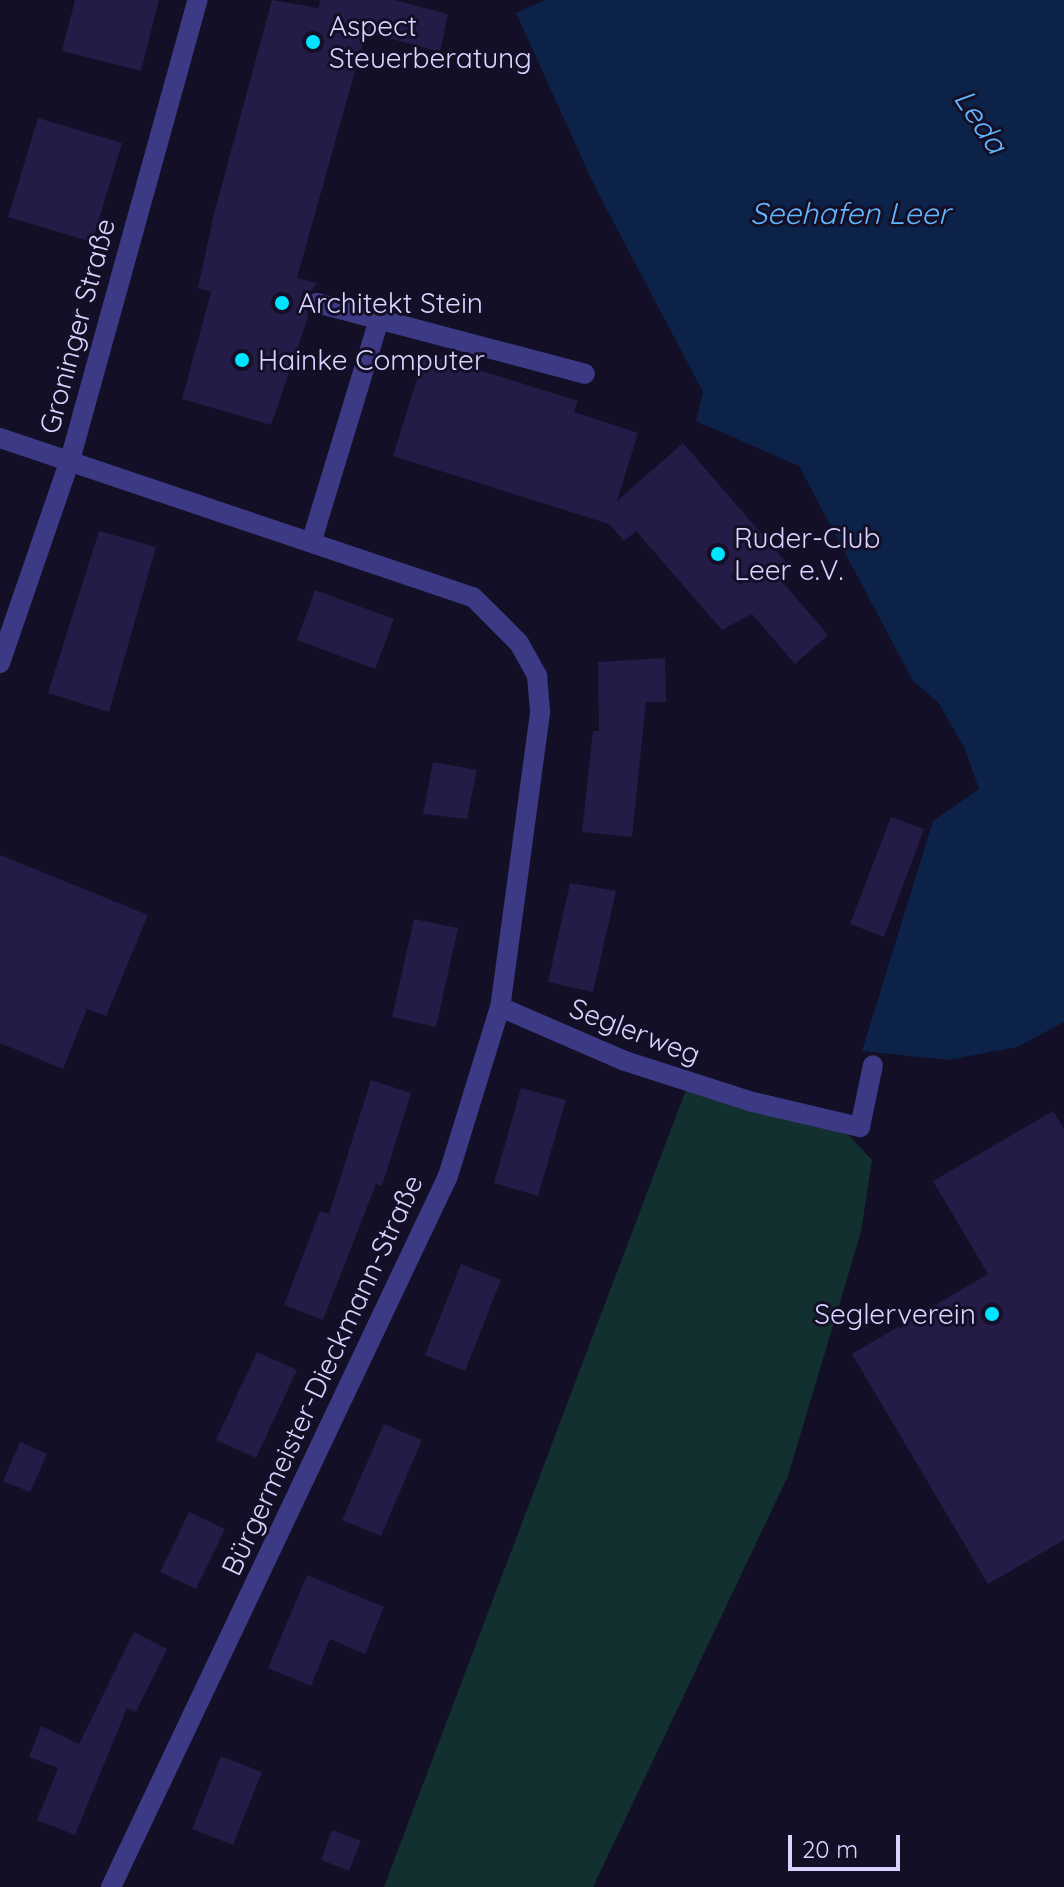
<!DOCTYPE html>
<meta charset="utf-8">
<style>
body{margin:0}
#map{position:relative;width:1064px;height:1887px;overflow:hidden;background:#130f26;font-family:Quicksand,sans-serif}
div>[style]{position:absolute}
.green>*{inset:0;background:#12302f}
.water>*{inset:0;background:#0c2248}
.building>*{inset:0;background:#241b47}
.service>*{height:20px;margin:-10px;padding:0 10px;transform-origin:10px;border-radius:10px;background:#3d3a85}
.minor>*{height:20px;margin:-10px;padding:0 10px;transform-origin:10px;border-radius:10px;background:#3d3a85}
.tertiary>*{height:20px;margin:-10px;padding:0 10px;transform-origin:10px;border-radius:10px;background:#3d3a85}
.dots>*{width:22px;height:22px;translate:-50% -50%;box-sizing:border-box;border:4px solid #130f26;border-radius:50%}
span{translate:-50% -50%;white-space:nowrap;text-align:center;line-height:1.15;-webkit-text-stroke:6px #130f26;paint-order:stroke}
.poi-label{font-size:28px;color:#d9d4ff}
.left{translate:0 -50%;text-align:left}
.right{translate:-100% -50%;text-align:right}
.street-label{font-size:28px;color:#d9d4ff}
.water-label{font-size:30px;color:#62b6ff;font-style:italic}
.scale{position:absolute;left:788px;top:1835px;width:112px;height:36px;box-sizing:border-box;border:4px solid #d9d4ff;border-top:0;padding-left:10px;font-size:24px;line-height:28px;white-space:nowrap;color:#d9d4ff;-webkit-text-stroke:6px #130f26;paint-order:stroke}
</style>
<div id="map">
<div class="green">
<i style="clip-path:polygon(689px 1082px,832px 1118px,872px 1160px,861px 1232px,788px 1476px,593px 1887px,384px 1887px)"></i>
</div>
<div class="water">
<i style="clip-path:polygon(545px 0,1064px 0,1064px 1022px,1017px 1047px,948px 1060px,862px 1051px,933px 821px,979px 789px,965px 749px,938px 702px,913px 681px,799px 466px,696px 421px,703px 392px,595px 187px,516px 13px)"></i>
</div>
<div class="building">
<i style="clip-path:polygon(75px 0,159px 0,141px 71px,62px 51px)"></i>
<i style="clip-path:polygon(272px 0,318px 8px,321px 0,394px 0,448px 14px,440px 52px,366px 32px,297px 278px,317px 283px,305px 299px,308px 317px,271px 425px,182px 399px,211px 292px,198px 288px,214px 214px)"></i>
<i style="clip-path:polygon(38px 118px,122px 143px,92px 242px,8px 217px)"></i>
<i style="clip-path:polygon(425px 353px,578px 401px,574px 412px,638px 433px,617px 501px,683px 443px,790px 567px,778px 577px,828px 635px,795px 664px,752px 614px,722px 630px,636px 531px,624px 541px,609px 524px,393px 456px)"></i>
<i style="clip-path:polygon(99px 531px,156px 547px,109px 712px,48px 693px)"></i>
<i style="clip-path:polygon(315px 590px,394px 619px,375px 669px,297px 640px)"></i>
<i style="clip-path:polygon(665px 658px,666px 702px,646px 702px,632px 837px,582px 832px,593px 731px,599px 731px,598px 662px)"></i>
<i style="clip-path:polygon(433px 762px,477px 770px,467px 819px,423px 814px)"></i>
<i style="clip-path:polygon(891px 817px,924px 829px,884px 937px,850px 924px)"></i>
<i style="clip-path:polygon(0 855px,148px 915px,106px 1016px,87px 1009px,63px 1069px,0 1043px)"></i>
<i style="clip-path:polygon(570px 883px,616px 891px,593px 992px,548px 982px)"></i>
<i style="clip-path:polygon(414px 919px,458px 928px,436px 1027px,392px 1017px)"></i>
<i style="clip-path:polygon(371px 1080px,411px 1093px,382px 1186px,376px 1184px,323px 1320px,284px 1305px,320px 1211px,329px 1214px)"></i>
<i style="clip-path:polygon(521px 1088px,566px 1100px,538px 1196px,494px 1183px)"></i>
<i style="clip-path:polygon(1053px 1111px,1064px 1129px,1064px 1540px,988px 1584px,852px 1354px,988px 1274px,933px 1181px)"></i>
<i style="clip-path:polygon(461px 1264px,501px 1280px,465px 1371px,425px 1355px)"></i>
<i style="clip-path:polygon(257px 1352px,297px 1370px,256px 1458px,216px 1440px)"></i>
<i style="clip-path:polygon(384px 1424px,422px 1440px,381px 1536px,342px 1520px)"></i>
<i style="clip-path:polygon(20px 1442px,47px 1454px,30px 1492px,3px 1481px)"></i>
<i style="clip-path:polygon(189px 1512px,225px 1529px,196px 1589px,160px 1572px)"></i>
<i style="clip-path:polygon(307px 1575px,384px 1607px,365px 1654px,330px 1639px,311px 1686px,268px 1668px)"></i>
<i style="clip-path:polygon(134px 1632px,167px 1649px,136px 1712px,127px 1708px,75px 1835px,37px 1820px,58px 1768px,29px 1757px,41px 1726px,79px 1744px)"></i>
<i style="clip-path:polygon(221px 1756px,262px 1772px,233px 1845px,192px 1829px)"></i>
<i style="clip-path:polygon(332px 1830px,361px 1841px,349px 1871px,321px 1860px)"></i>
</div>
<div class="service">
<i style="left:317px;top:303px;width:277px;rotate:14.8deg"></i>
<i style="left:312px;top:540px;width:231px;rotate:-73.1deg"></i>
<i style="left:753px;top:1102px;width:110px;rotate:13.2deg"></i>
<i style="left:860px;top:1127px;width:63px;rotate:-78.2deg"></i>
</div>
<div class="minor">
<i style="left:0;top:438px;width:499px;rotate:18.6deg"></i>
<i style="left:473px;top:597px;width:65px;rotate:45deg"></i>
<i style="left:519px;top:643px;width:38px;rotate:61deg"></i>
<i style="left:537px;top:676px;width:37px;rotate:85deg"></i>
<i style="left:540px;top:713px;width:297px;rotate:97.7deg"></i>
<i style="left:500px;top:1007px;width:177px;rotate:107.1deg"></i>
<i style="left:448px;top:1176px;width:787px;rotate:115.36deg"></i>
<i style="left:500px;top:1007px;width:136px;rotate:23.4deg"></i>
<i style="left:625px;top:1061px;width:134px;rotate:17.8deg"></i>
</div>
<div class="tertiary">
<i style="left:0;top:663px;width:215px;rotate:-71deg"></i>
<i style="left:70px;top:460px;width:477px;rotate:-74.5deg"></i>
</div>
<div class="dots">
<i style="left:313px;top:42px;background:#00e5ff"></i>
<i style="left:282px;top:303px;background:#00e5ff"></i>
<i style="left:242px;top:360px;background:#00e5ff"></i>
<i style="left:718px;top:554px;background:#00e5ff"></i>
<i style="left:992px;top:1314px;background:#00e5ff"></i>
</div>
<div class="poi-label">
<span class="left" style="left:329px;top:42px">Aspect<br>Steuerberatung</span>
<span class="left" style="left:298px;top:303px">Architekt Stein</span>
<span class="left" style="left:258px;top:360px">Hainke Computer</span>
<span class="left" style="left:734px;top:554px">Ruder-Club<br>Leer e.V.</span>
<span class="right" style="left:976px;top:1314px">Seglerverein</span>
</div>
<div class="street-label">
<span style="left:77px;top:326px;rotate:-75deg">Groninger Straße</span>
<span style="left:635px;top:1031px;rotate:21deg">Seglerweg</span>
<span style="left:322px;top:1375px;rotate:-65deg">Bürgermeister-Dieckmann-Straße</span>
</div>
<div class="water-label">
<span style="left:981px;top:121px;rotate:56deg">Leda</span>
<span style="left:850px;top:213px">Seehafen Leer</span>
</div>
<div class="scale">20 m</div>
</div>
